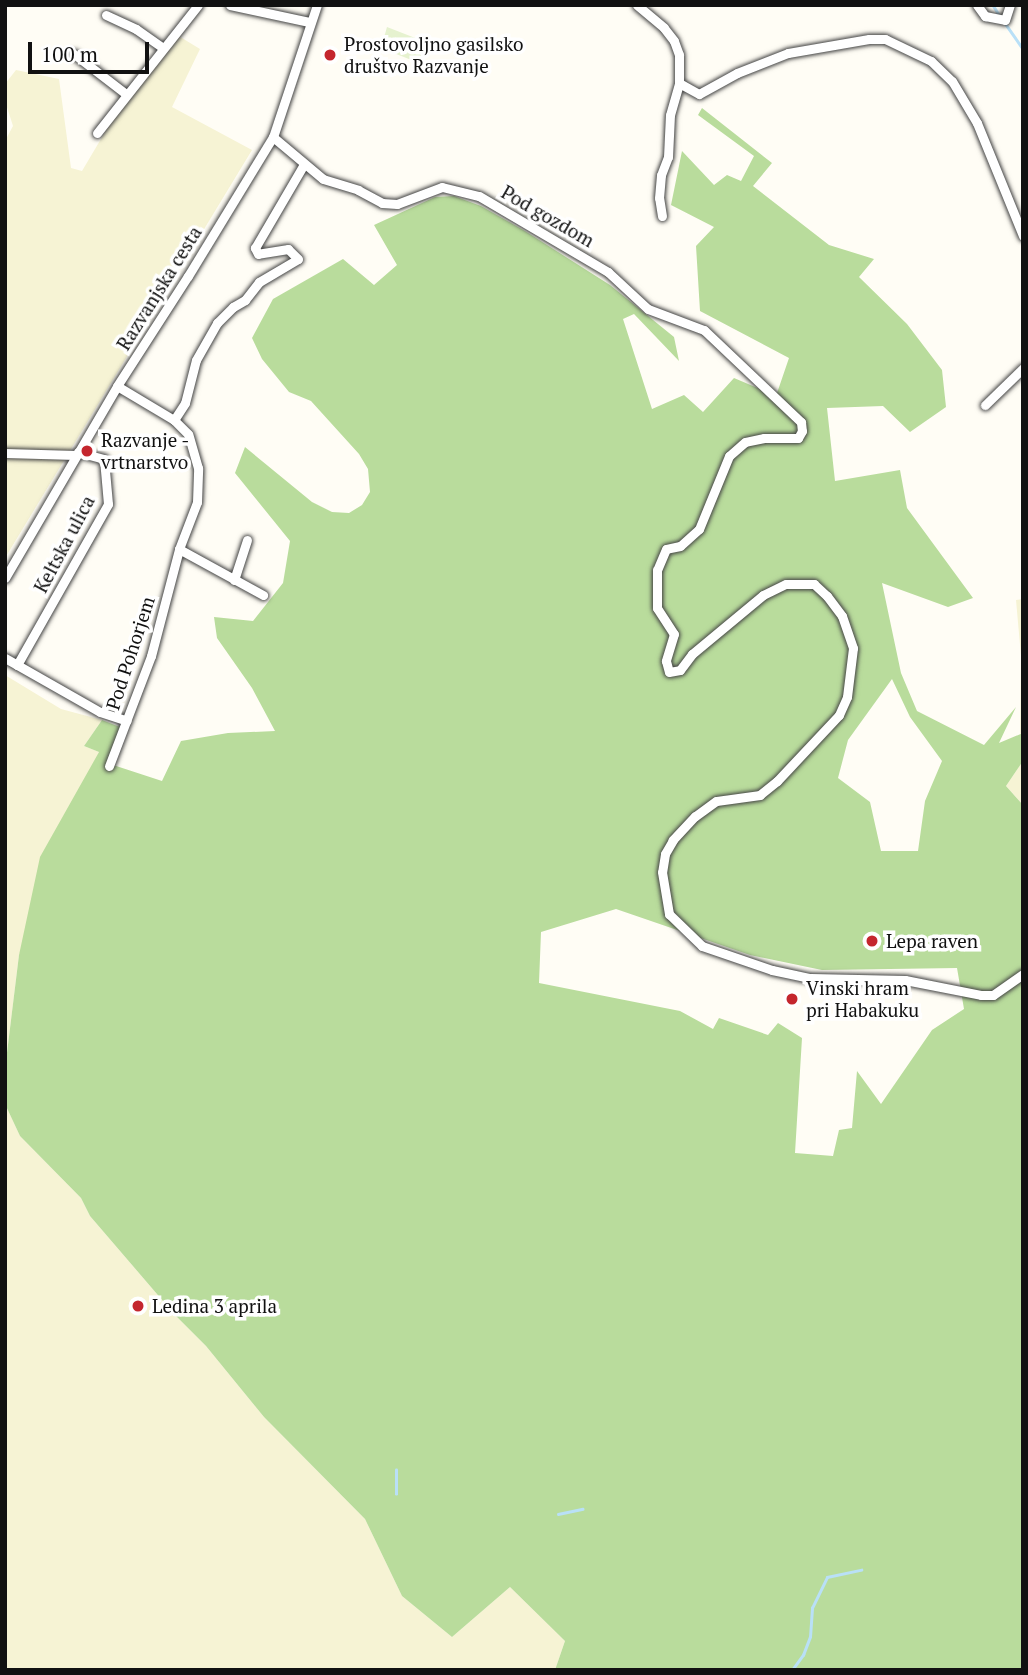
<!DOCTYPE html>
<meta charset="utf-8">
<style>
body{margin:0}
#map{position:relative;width:1028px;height:1675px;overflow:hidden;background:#fffdf5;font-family:"PT Serif",serif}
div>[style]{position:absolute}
.farmland>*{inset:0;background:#f6f3d4}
.forest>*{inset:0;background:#b9dc9c}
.pitch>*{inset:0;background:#e6f2cf}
.stream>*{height:2.5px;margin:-1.25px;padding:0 1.25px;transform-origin:1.25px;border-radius:1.25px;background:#b9e0f7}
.roads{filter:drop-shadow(0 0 2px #444) drop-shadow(0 0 2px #444)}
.minor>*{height:9px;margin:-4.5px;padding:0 4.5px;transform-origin:4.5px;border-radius:4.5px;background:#fff}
.dots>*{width:19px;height:19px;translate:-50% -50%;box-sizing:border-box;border:4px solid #fff;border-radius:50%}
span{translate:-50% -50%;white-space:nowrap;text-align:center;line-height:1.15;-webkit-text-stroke:7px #fff;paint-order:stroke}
.poi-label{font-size:19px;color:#111}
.left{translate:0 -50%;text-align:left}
.street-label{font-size:19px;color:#111}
.frame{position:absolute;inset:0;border:7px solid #111;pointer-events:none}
.scale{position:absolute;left:28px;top:42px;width:121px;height:32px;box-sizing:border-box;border:4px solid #111;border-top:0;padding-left:9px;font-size:21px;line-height:24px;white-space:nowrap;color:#111;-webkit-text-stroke:5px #fff;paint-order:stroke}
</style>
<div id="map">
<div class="farmland">
<i style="clip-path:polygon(177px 35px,200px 49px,172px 107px,252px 150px,5px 558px,5px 141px,13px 126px,5px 101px,5px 84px,16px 70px,59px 79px,71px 168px,82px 171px,127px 95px)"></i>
<i style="clip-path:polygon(1023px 599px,1023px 733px,1020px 734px,1021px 656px,1016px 600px)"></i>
<i style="clip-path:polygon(5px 675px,61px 709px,102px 720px,84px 746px,99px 752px,19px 955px,5px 1069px)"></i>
<i style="clip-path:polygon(1023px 761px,1023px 805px,1006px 786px)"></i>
<i style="clip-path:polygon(5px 1104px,20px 1136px,81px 1198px,90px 1216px,175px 1315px,206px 1346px,264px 1417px,365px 1519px,402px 1596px,452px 1637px,510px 1587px,565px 1641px,555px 1670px,5px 1670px)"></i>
</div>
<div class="forest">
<i style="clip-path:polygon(evenodd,702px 108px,772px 163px,753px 186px,829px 245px,874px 259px,859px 277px,907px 324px,942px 370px,946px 407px,910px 432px,883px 406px,827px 408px,835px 481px,900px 470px,907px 508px,973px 598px,948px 607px,882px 583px,901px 673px,917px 711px,984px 745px,1016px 707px,999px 743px,1023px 733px,1023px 761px,1006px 786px,1023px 805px,1023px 1670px,555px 1670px,565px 1641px,510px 1587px,452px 1637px,402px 1596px,365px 1519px,264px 1417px,206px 1346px,175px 1315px,90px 1216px,81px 1198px,20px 1136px,5px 1104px,5px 1069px,19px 955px,40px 857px,99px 752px,84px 746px,102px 720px,120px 727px,107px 763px,162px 781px,181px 741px,228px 733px,275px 731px,252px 688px,217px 638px,214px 617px,253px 621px,283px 583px,290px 541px,235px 473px,245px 447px,312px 502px,332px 512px,349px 513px,362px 505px,370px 492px,368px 469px,359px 454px,311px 401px,289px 392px,262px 359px,252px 338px,273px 299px,343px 259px,374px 285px,397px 265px,374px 225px,435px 197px,454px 196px,481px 206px,525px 231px,610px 285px,674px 337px,679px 361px,634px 314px,623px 319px,652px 409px,684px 395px,703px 412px,734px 378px,776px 396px,789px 358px,700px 311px,696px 246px,714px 227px,671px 205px,682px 151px,714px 185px,727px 175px,741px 181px,754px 156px,698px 115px,702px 108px,892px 679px,910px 717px,942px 761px,925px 801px,918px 851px,881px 851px,870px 802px,838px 778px,848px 740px,892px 679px,702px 108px,616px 909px,750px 955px,822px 970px,957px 968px,964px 1009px,932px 1030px,881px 1104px,857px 1071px,852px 1128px,839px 1130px,833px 1156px,795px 1153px,802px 1038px,778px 1023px,768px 1035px,719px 1018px,713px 1029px,680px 1011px,539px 983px,541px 932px,616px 909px)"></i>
</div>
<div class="pitch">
<i style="clip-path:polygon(387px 27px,428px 43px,419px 63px,381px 48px)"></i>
</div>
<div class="stream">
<i style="left:993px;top:5px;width:15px;rotate:58deg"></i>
<i style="left:1005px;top:23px;width:32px;rotate:55deg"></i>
<i style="left:396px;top:1494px;width:24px;rotate:-90deg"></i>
<i style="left:558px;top:1514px;width:25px;rotate:-12deg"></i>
<i style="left:792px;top:1670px;width:19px;rotate:-54deg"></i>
<i style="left:803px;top:1655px;width:19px;rotate:-69deg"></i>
<i style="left:810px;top:1637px;width:29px;rotate:-86deg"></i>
<i style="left:812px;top:1608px;width:34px;rotate:-64deg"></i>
<i style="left:827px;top:1577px;width:35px;rotate:-12deg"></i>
</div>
<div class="roads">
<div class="minor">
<i style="left:230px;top:5px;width:81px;rotate:12.1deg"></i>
<i style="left:637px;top:5px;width:35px;rotate:40deg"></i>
<i style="left:664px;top:28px;width:16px;rotate:52deg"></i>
<i style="left:674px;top:41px;width:15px;rotate:70deg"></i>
<i style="left:679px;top:55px;width:28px;rotate:90deg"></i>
<i style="left:679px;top:83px;width:23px;rotate:29deg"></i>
<i style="left:699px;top:94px;width:43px;rotate:-28.9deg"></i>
<i style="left:737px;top:73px;width:55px;rotate:-21.4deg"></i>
<i style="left:788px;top:53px;width:82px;rotate:-9.8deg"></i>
<i style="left:869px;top:39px;width:16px"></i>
<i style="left:885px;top:39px;width:51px;rotate:25.6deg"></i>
<i style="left:931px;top:61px;width:29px;rotate:44deg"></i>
<i style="left:952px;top:81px;width:49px;rotate:59.2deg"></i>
<i style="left:977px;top:123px;width:122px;rotate:67.8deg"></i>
<i style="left:977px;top:5px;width:14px;rotate:54deg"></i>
<i style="left:985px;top:16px;width:20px;rotate:11deg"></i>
<i style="left:1005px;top:20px;width:16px;rotate:-72deg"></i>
<i style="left:106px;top:15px;width:33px;rotate:25deg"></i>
<i style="left:136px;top:29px;width:32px;rotate:35deg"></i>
<i style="left:74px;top:54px;width:66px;rotate:37.6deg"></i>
<i style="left:97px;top:133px;width:163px;rotate:-51.7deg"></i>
<i style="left:273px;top:137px;width:65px;rotate:40deg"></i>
<i style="left:323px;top:179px;width:37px;rotate:17deg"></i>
<i style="left:358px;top:190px;width:27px;rotate:28deg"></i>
<i style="left:382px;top:203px;width:15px;rotate:4deg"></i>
<i style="left:397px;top:204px;width:48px;rotate:-20.7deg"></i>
<i style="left:442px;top:187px;width:38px;rotate:14deg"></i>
<i style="left:479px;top:196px;width:150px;rotate:30.5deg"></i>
<i style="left:608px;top:272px;width:54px;rotate:42.8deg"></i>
<i style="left:648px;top:309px;width:60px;rotate:20.6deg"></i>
<i style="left:704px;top:330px;width:134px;rotate:43.5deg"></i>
<i style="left:801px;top:422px;width:9px;rotate:84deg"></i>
<i style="left:802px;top:431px;width:8px;rotate:120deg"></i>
<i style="left:798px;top:438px;width:34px;rotate:180deg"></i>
<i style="left:764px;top:438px;width:19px;rotate:168deg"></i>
<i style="left:745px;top:442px;width:21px;rotate:139deg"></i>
<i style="left:729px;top:456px;width:79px;rotate:112.3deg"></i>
<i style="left:699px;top:529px;width:25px;rotate:138deg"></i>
<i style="left:680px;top:546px;width:14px;rotate:168deg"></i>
<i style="left:666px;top:549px;width:23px;rotate:113deg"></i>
<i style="left:657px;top:570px;width:38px;rotate:90deg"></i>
<i style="left:657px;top:608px;width:31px;rotate:57deg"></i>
<i style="left:674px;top:634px;width:28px;rotate:107deg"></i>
<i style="left:666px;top:661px;width:11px;rotate:75deg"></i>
<i style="left:669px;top:672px;width:11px;rotate:-10deg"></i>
<i style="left:680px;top:670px;width:20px;rotate:-53deg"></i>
<i style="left:692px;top:654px;width:92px;rotate:-39.7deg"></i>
<i style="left:763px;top:595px;width:25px;rotate:-26deg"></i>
<i style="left:786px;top:584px;width:28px"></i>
<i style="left:814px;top:584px;width:18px;rotate:43deg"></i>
<i style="left:827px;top:596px;width:25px;rotate:53deg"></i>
<i style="left:842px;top:616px;width:34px;rotate:71deg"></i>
<i style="left:853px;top:648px;width:49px;rotate:97deg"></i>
<i style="left:847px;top:697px;width:20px;rotate:114deg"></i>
<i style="left:839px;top:715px;width:91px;rotate:133.2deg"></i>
<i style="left:777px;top:781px;width:22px;rotate:141deg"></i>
<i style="left:760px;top:795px;width:44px;rotate:172.2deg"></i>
<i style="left:716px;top:801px;width:26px;rotate:144deg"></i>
<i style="left:695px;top:816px;width:33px;rotate:133deg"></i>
<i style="left:673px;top:840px;width:16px;rotate:120deg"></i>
<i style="left:665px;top:854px;width:18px;rotate:99deg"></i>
<i style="left:662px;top:872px;width:43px;rotate:80.5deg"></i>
<i style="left:669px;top:914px;width:46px;rotate:44.1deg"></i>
<i style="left:702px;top:946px;width:74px;rotate:18.9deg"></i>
<i style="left:772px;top:970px;width:40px;rotate:12deg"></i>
<i style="left:811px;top:978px;width:94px;rotate:1.2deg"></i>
<i style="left:905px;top:980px;width:77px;rotate:11.2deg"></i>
<i style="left:981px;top:995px;width:12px"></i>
<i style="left:993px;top:995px;width:37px;rotate:-35deg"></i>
<i style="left:662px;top:216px;width:18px;rotate:-99deg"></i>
<i style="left:659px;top:198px;width:23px;rotate:-85deg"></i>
<i style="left:661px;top:175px;width:19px;rotate:-69deg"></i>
<i style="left:668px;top:157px;width:42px;rotate:-87.3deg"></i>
<i style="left:670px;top:115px;width:33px;rotate:-74deg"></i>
<i style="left:985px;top:405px;width:53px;rotate:-44.2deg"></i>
<i style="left:174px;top:420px;width:20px;rotate:-57deg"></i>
<i style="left:185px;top:403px;width:44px;rotate:-75.7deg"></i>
<i style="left:196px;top:360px;width:43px;rotate:-60.4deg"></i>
<i style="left:217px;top:323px;width:23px;rotate:-45deg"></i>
<i style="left:233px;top:307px;width:14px;rotate:-30deg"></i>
<i style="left:245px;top:300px;width:23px;rotate:-52deg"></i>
<i style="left:259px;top:282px;width:45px;rotate:-30.5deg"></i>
<i style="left:298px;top:259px;width:14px;rotate:-135deg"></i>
<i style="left:288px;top:249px;width:30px;rotate:171deg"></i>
<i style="left:258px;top:254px;width:7px;rotate:-117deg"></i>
<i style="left:255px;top:248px;width:97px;rotate:-59.7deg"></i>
<i style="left:5px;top:453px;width:71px;rotate:1.6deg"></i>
<i style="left:179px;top:549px;width:96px;rotate:28.7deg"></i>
<i style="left:5px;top:578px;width:222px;rotate:-59.7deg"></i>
<i style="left:117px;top:386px;width:131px;rotate:-57.2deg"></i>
<i style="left:188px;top:276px;width:163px;rotate:-58.6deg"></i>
<i style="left:273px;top:137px;width:139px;rotate:-71.6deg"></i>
<i style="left:234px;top:580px;width:42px;rotate:-72deg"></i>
<i style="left:5px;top:658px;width:109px;rotate:29.6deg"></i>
<i style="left:100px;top:712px;width:28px;rotate:18deg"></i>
<i style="left:17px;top:665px;width:185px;rotate:-60.5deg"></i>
<i style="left:108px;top:504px;width:45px;rotate:-95.1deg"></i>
<i style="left:104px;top:459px;width:27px;rotate:-165deg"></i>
<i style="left:109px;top:766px;width:118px;rotate:-69.1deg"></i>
<i style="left:151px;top:656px;width:111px;rotate:-75.3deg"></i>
<i style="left:179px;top:549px;width:50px;rotate:-69deg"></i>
<i style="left:197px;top:502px;width:34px;rotate:-88deg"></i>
<i style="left:198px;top:468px;width:35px;rotate:-106deg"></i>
<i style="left:188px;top:434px;width:20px;rotate:-135deg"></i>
<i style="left:174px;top:420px;width:66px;rotate:-149.2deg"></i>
</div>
</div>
<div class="dots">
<i style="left:330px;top:55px;background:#c4262e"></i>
<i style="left:87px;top:451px;background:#c4262e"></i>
<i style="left:872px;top:941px;background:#c4262e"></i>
<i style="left:792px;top:999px;background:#c4262e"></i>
<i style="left:138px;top:1306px;background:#c4262e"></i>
</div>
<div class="poi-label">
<span class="left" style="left:344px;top:55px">Prostovoljno gasilsko<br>društvo Razvanje</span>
<span class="left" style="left:101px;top:451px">Razvanje -<br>vrtnarstvo</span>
<span class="left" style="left:886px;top:941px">Lepa raven</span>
<span class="left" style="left:806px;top:999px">Vinski hram<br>pri Habakuku</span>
<span class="left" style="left:152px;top:1306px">Ledina 3 aprila</span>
</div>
<div class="street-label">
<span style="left:548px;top:216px;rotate:30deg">Pod gozdom</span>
<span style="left:159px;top:288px;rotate:-58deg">Razvanjska cesta</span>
<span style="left:64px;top:544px;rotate:-62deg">Keltska ulica</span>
<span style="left:130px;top:653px;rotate:-72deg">Pod Pohorjem</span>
</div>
<div class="frame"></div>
<div class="scale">100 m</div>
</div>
